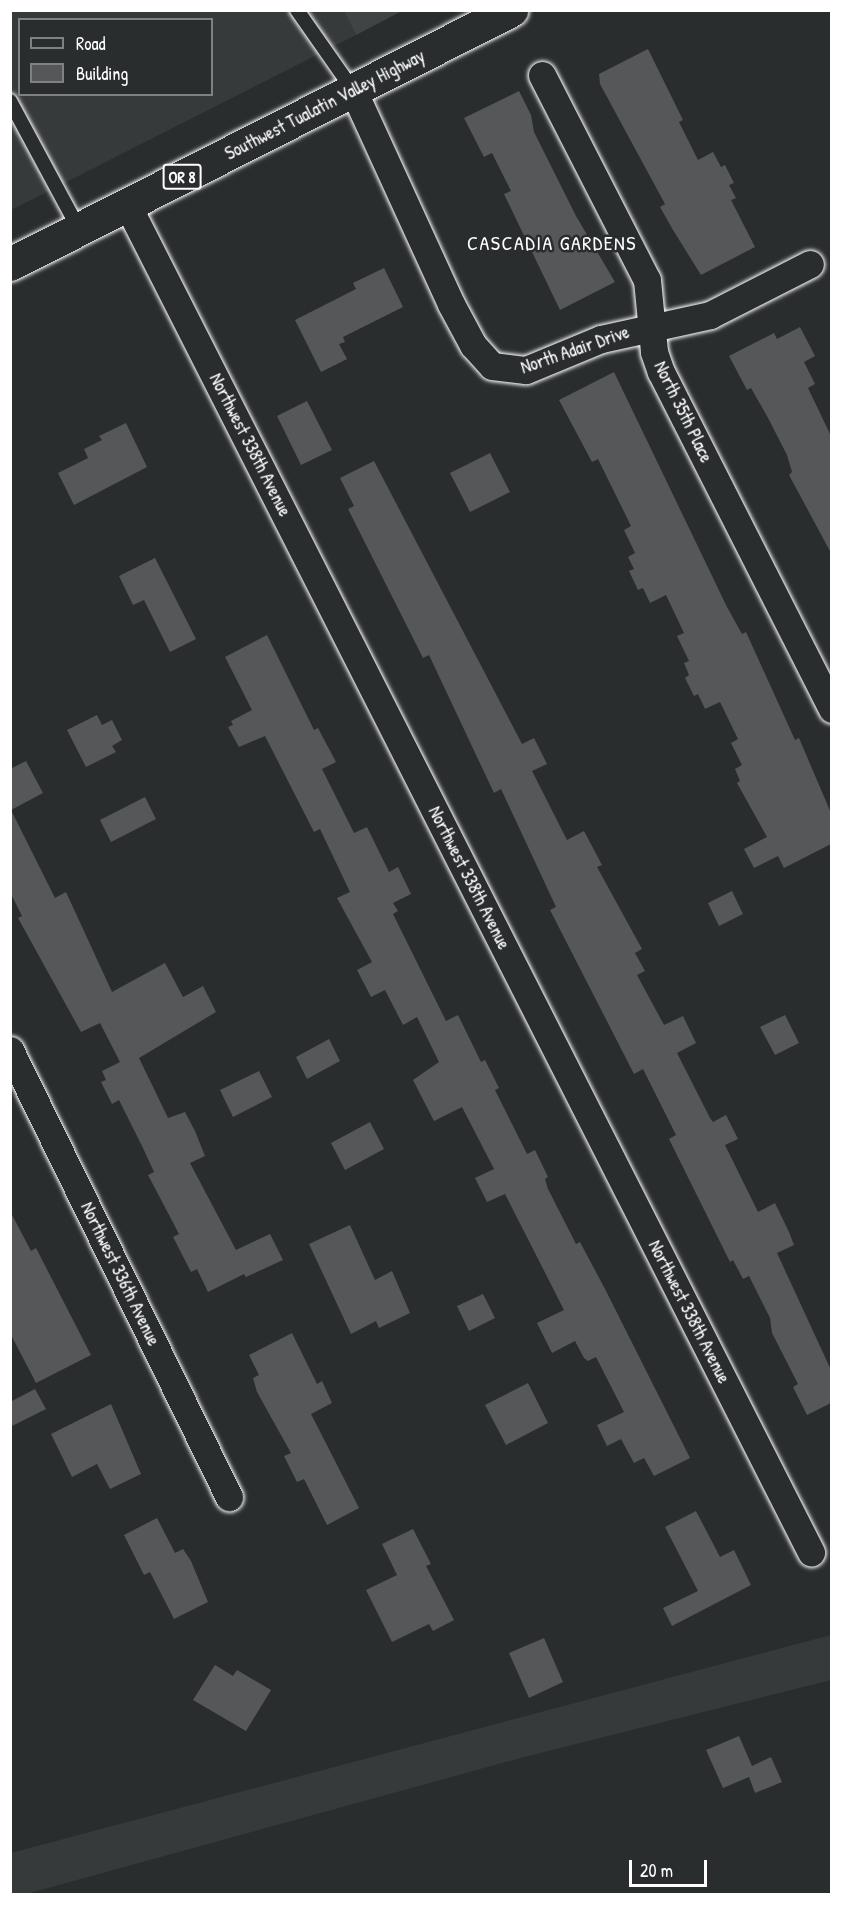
<!DOCTYPE html>
<style>
body{margin:0}
#map{position:relative;width:842px;height:1905px;overflow:hidden;background:#2a2d2e;font-family:"Patrick Hand",sans-serif}
div>[style]{position:absolute}
.built>*{inset:0;background:#373a3b}
.green>*{inset:0;background:#414445}
.building>*{inset:0;background:#555758}
.roads{filter:drop-shadow(0 0 2px #fff) drop-shadow(0 0 2px #fff)}
.lane>*{height:14px;margin:-7px;padding:0 7px;transform-origin:7px;border-radius:7px;background:#2a2d2e}
.street>*{height:27px;margin:-13.5px;padding:0 13.5px;transform-origin:13.5px;border-radius:13.5px;background:#2a2d2e}
.highway>*{height:33px;margin:-16.5px;padding:0 16.5px;transform-origin:16.5px;border-radius:16.5px;background:#2a2d2e}
span{translate:-50% -50%;white-space:nowrap;text-align:center;line-height:1.15;-webkit-text-stroke:5px #2a2d2e;paint-order:stroke}
.shield-label span{padding:2px 4px;background:#2a2d2e;border:2px solid;border-radius:4px;-webkit-text-stroke-width:0}
.shield-label{font-size:16px;color:#fff;font-weight:700}
.street-label{font-size:18px;color:#fff}
.neighbourhood-label{font-size:20px;color:#fff;letter-spacing:1.5px}
.frame{position:absolute;inset:0;border:12px solid #fff;pointer-events:none}
.legend{position:absolute;left:18px;top:18px;width:195px;height:78px;box-sizing:border-box;background:#2a2d2e;border:2px solid #7f8182;margin:0;padding:8px 10px;list-style:none;font-size:18px;color:#fff}
.legend li{display:flex;align-items:center;gap:12px;height:30px}
.legend b{width:30px;border:2px solid #7f8182}
.scale{position:absolute;left:629px;top:1860px;width:78px;height:27px;box-sizing:border-box;border:3px solid #fff;border-top:0;padding-left:8px;font-size:18px;line-height:21px;white-space:nowrap;color:#fff;-webkit-text-stroke:4px #2a2d2e;paint-order:stroke}
</style>
<div id="map">
<div class="built">
<i style="clip-path:polygon(evenodd,11px 11px,344px 11px,356px 35px,11px 210px,11px 11px,20px 20px,212px 20px,212px 94px,20px 94px,20px 20px)"></i>
<i style="clip-path:polygon(831px 1635px,831px 1680px,524px 1757px,26px 1894px,11px 1894px,11px 1853px)"></i>
</div>
<div class="green">
<i style="clip-path:polygon(344px 11px,402px 11px,356px 35px)"></i>
</div>
<div class="building">
<i style="clip-path:polygon(648px 49px,683px 120px,679px 122px,698px 160px,713px 152px,721px 167px,725px 165px,734px 183px,729px 185px,736px 198px,731px 200px,755px 247px,701px 275px,673px 230px,660px 207px,665px 204px,600px 84px,599px 74px)"></i>
<i style="clip-path:polygon(519px 91px,531px 115px,534px 132px,576px 216px,615px 282px,560px 310px,504px 194px,511px 191px,492px 153px,484px 157px,464px 118px)"></i>
<i style="clip-path:polygon(384px 268px,403px 307px,343px 337px,345px 342px,339px 344px,347px 359px,321px 372px,295px 320px,356px 289px,353px 283px)"></i>
<i style="clip-path:polygon(800px 327px,815px 356px,804px 362px,815px 384px,808px 388px,831px 436px,831px 553px,789px 475px,792px 472px,787px 455px,767px 416px,751px 388px,747px 390px,729px 356px,774px 333px,777px 339px)"></i>
<i style="clip-path:polygon(614px 372px,727px 607px,742px 634px,746px 632px,795px 740px,799px 738px,831px 813px,831px 844px,784px 868px,778px 856px,754px 868px,744px 849px,767px 837px,737px 783px,740px 781px,735px 769px,742px 765px,731px 743px,738px 739px,720px 702px,705px 709px,698px 694px,694px 696px,685px 678px,689px 675px,684px 663px,689px 661px,677px 636px,684px 633px,666px 595px,650px 603px,643px 588px,638px 590px,629px 571px,634px 569px,628px 557px,635px 553px,624px 530px,631px 526px,598px 459px,592px 462px,559px 400px)"></i>
<i style="clip-path:polygon(307px 401px,332px 450px,301px 465px,277px 416px)"></i>
<i style="clip-path:polygon(126px 423px,147px 467px,74px 505px,58px 473px,88px 458px,84px 449px,102px 440px,99px 436px)"></i>
<i style="clip-path:polygon(490px 453px,510px 492px,470px 512px,450px 473px)"></i>
<i style="clip-path:polygon(374px 461px,522px 744px,534px 738px,547px 764px,532px 771px,567px 840px,584px 831px,602px 865px,597px 867px,642px 949px,635px 953px,645px 971px,637px 975px,664px 1025px,683px 1016px,696px 1043px,677px 1053px,710px 1118px,713px 1122px,726px 1115px,738px 1139px,725px 1145px,758px 1212px,775px 1203px,789px 1232px,794px 1245px,777px 1253px,831px 1370px,831px 1403px,807px 1415px,793px 1387px,798px 1384px,772px 1333px,770px 1318px,749px 1276px,743px 1279px,733px 1260px,730px 1262px,669px 1139px,676px 1135px,643px 1069px,634px 1074px,550px 910px,556px 907px,501px 789px,494px 793px,429px 655px,423px 658px,348px 509px,354px 506px,340px 478px)"></i>
<i style="clip-path:polygon(155px 558px,196px 639px,170px 652px,144px 600px,133px 605px,119px 576px)"></i>
<i style="clip-path:polygon(267px 635px,314px 730px,318px 728px,336px 762px,322px 769px,354px 833px,367px 827px,389px 872px,398px 867px,411px 894px,393px 903px,398px 911px,393px 914px,446px 1021px,458px 1015px,481px 1062px,485px 1060px,499px 1088px,495px 1090px,527px 1154px,535px 1150px,548px 1177px,545px 1179px,548px 1189px,576px 1244px,580px 1242px,605px 1289px,690px 1458px,654px 1476px,644px 1458px,634px 1463px,621px 1439px,607px 1446px,597px 1425px,624px 1412px,596px 1357px,588px 1361px,584px 1358px,575px 1341px,552px 1353px,537px 1323px,564px 1310px,505px 1194px,487px 1202px,475px 1178px,494px 1169px,462px 1107px,434px 1121px,413px 1080px,439px 1062px,417px 1017px,403px 1025px,385px 990px,371px 997px,357px 970px,372px 962px,337px 898px,350px 892px,320px 829px,314px 832px,265px 736px,239px 747px,228px 727px,233px 725px,231px 721px,252px 710px,225px 657px)"></i>
<i style="clip-path:polygon(97px 715px,102px 725px,112px 720px,122px 740px,112px 746px,116px 752px,86px 767px,67px 730px)"></i>
<i style="clip-path:polygon(26px 761px,43px 793px,11px 810px,55px 898px,66px 892px,112px 992px,165px 963px,183px 997px,203px 986px,216px 1012px,139px 1058px,168px 1118px,185px 1112px,195px 1131px,205px 1156px,190px 1163px,236px 1250px,270px 1234px,283px 1260px,246px 1277px,244px 1274px,208px 1292px,197px 1269px,191px 1272px,173px 1237px,179px 1234px,148px 1175px,154px 1172px,143px 1148px,119px 1100px,112px 1104px,101px 1082px,106px 1080px,102px 1071px,120px 1062px,100px 1023px,81px 1032px,18px 918px,22px 916px,10px 892px,10px 769px)"></i>
<i style="clip-path:polygon(145px 797px,156px 819px,111px 842px,100px 820px)"></i>
<i style="clip-path:polygon(732px 891px,743px 914px,719px 926px,708px 903px)"></i>
<i style="clip-path:polygon(785px 1015px,799px 1043px,775px 1055px,760px 1027px)"></i>
<i style="clip-path:polygon(329px 1039px,340px 1061px,307px 1079px,296px 1057px)"></i>
<i style="clip-path:polygon(259px 1071px,272px 1097px,233px 1117px,220px 1090px)"></i>
<i style="clip-path:polygon(370px 1122px,384px 1149px,345px 1170px,331px 1143px)"></i>
<i style="clip-path:polygon(10px 1211px,31px 1251px,36px 1248px,91px 1355px,36px 1383px,10px 1333px)"></i>
<i style="clip-path:polygon(350px 1225px,375px 1280px,392px 1271px,410px 1313px,379px 1328px,376px 1321px,351px 1334px,309px 1244px)"></i>
<i style="clip-path:polygon(483px 1294px,495px 1318px,469px 1331px,457px 1306px)"></i>
<i style="clip-path:polygon(292px 1333px,317px 1384px,322px 1381px,332px 1403px,311px 1414px,359px 1508px,327px 1525px,304px 1479px,297px 1482px,284px 1456px,291px 1453px,257px 1392px,253px 1378px,259px 1375px,249px 1355px)"></i>
<i style="clip-path:polygon(528px 1383px,548px 1423px,506px 1445px,485px 1405px)"></i>
<i style="clip-path:polygon(35px 1389px,46px 1409px,10px 1427px,10px 1402px)"></i>
<i style="clip-path:polygon(111px 1404px,141px 1474px,110px 1489px,97px 1464px,72px 1477px,51px 1434px)"></i>
<i style="clip-path:polygon(696px 1511px,720px 1557px,734px 1550px,751px 1585px,672px 1626px,663px 1608px,698px 1591px,665px 1527px)"></i>
<i style="clip-path:polygon(157px 1518px,175px 1553px,183px 1549px,191px 1561px,208px 1602px,174px 1619px,150px 1572px,144px 1575px,124px 1535px)"></i>
<i style="clip-path:polygon(413px 1529px,431px 1564px,426px 1566px,454px 1620px,433px 1631px,429px 1624px,392px 1642px,366px 1590px,397px 1575px,382px 1544px)"></i>
<i style="clip-path:polygon(544px 1638px,563px 1682px,529px 1698px,509px 1653px)"></i>
<i style="clip-path:polygon(215px 1665px,233px 1676px,237px 1670px,271px 1690px,246px 1731px,193px 1700px)"></i>
<i style="clip-path:polygon(739px 1736px,752px 1766px,771px 1757px,782px 1782px,755px 1793px,749px 1777px,723px 1788px,706px 1750px)"></i>
</div>
<div class="roads">
<div class="lane">
<i style="left:297px;top:10px;width:98px;rotate:55deg"></i>
<i style="left:10px;top:101px;width:145px;rotate:61.7deg"></i>
</div>
<div class="street">
<i style="left:542px;top:75px;width:230px;rotate:62.9deg"></i>
<i style="left:647px;top:280px;width:72px;rotate:84.4deg"></i>
<i style="left:654px;top:352px;width:21px;rotate:71deg"></i>
<i style="left:661px;top:372px;width:378px;rotate:63.1deg"></i>
<i style="left:354px;top:92px;width:233px;rotate:65.4deg"></i>
<i style="left:451px;top:304px;width:47px;rotate:61.8deg"></i>
<i style="left:473px;top:345px;width:28px;rotate:48deg"></i>
<i style="left:492px;top:366px;width:34px;rotate:7deg"></i>
<i style="left:526px;top:370px;width:81px;rotate:-22.5deg"></i>
<i style="left:601px;top:339px;width:112px;rotate:-12.4deg"></i>
<i style="left:710px;top:315px;width:112px;rotate:-27deg"></i>
<i style="left:127px;top:204px;width:1512px;rotate:63.1deg"></i>
<i style="left:10px;top:1050px;width:498px;rotate:63.9deg"></i>
</div>
<div class="highway">
<i style="left:10px;top:264px;width:562px;rotate:-26.88deg"></i>
</div>
</div>
<div class="shield-label">
<span style="left:182px;top:177px">OR 8</span>
</div>
<div class="street-label">
<span style="left:325px;top:105px;rotate:-27deg">Southwest Tualatin Valley Highway</span>
<span style="left:575px;top:350px;rotate:-19deg">North Adair Drive</span>
<span style="left:683px;top:412px;rotate:64deg">North 35th Place</span>
<span style="left:250px;top:445px;rotate:63deg">Northwest 338th Avenue</span>
<span style="left:469px;top:878px;rotate:63deg">Northwest 338th Avenue</span>
<span style="left:120px;top:1274px;rotate:64deg">Northwest 336th Avenue</span>
<span style="left:689px;top:1312px;rotate:63deg">Northwest 338th Avenue</span>
</div>
<div class="neighbourhood-label">
<span style="left:552px;top:242px">CASCADIA GARDENS</span>
</div>
<div class="frame"></div>
<ul class="legend">
<li><b style="height:8px;background:#2a2d2e"></b>Road</li>
<li><b style="height:16px;background:#555758"></b>Building</li>
</ul>
<div class="scale">20 m</div>
</div>
